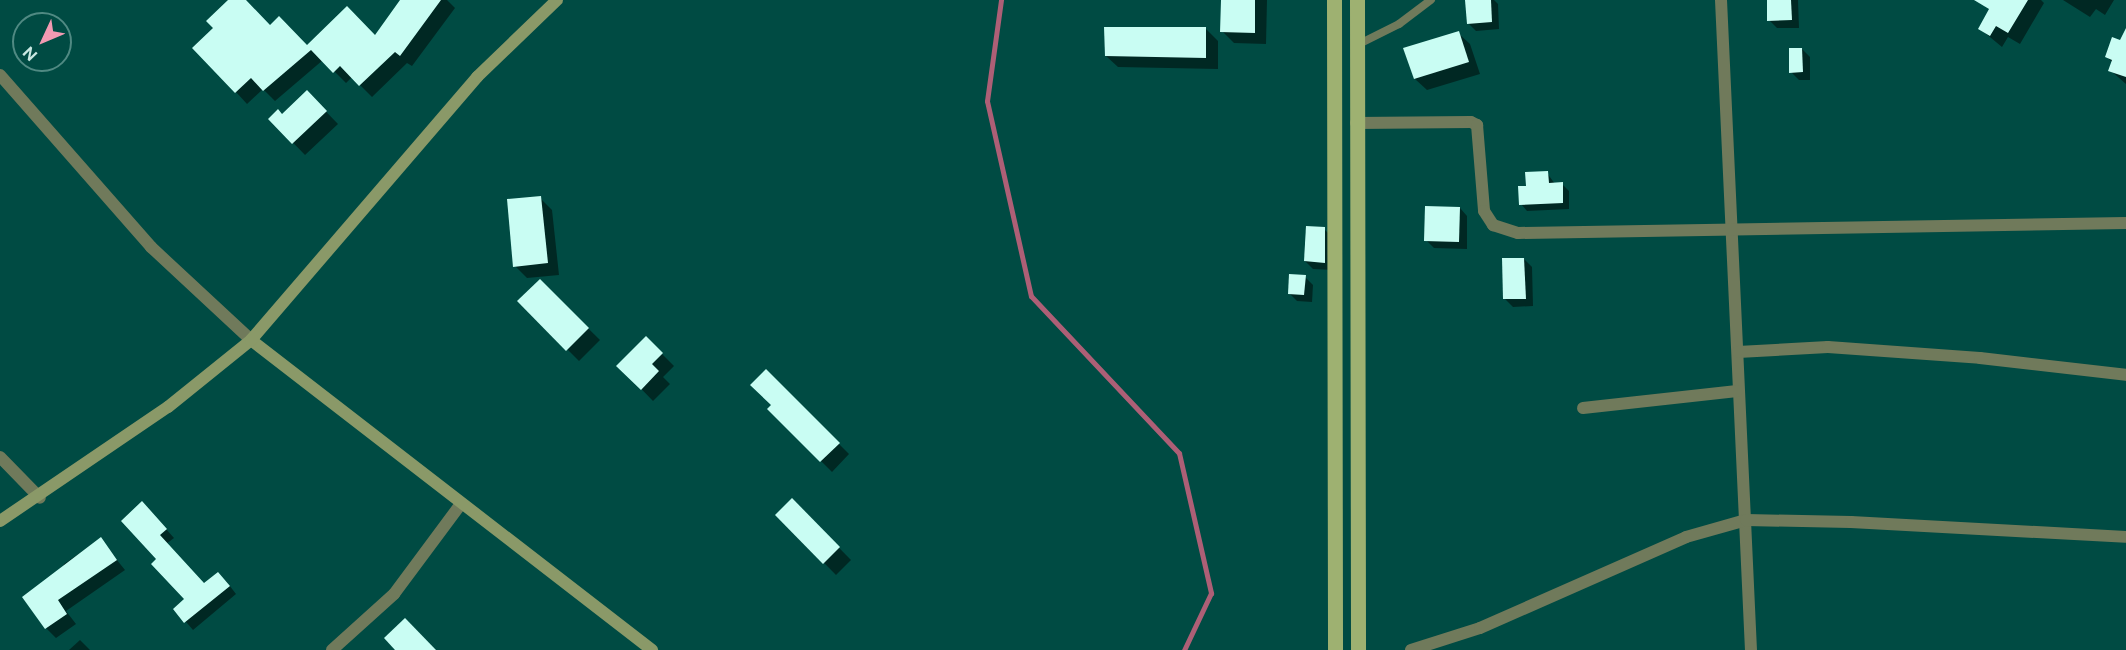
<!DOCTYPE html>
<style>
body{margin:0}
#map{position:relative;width:2126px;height:650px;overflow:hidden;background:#004b43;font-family:"Public Sans",sans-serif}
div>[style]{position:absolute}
.shadow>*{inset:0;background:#0007}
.stream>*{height:5px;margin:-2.5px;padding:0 2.5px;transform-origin:2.5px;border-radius:2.5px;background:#ad5f76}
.building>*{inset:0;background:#c9fdf3}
.lane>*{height:8px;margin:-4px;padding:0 4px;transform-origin:4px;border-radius:4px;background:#707a5b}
.street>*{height:12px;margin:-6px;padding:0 6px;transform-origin:6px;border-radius:6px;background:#707a5b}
.secondary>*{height:12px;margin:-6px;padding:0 6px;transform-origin:6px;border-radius:6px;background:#8a9968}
.primary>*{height:15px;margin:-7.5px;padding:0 7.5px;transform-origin:7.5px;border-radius:7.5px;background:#9eb171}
span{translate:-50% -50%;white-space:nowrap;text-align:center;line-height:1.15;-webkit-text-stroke:6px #004b43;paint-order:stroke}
.north{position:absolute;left:12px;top:12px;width:60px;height:60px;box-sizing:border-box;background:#004b43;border:2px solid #508a83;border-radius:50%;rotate:226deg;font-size:16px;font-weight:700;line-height:24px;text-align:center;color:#c9e8e2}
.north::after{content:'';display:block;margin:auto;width:21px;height:27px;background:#f19ab2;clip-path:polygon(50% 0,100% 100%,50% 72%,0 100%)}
</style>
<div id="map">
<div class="shadow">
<i style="clip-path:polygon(230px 0,244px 0,270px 26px,308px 47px,375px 37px,402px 0,447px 0,455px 8px,412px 66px,407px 63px,372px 97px,352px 77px,346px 83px,323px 60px,275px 101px,263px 89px,247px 104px,236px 92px,216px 28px)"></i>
<i style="clip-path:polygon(1223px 0,1267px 0,1266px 44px,1234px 43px,1222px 31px)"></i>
<i style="clip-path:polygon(1467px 0,1494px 0,1498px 4px,1499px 29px,1476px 31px,1468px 23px)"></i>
<i style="clip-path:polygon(1768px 0,1798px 0,1799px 28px,1777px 28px,1769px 20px)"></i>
<i style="clip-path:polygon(1987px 0,2041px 0,2044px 3px,2020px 44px,2008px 37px,2002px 47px,1979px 28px,1990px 10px,1984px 5px)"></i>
<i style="clip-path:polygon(2063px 0,2114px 0,2105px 15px,2096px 9px,2090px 17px)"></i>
<i style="clip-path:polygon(2126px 28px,2126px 84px,2110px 70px,2113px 63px,2107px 57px,2121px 42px)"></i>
<i style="clip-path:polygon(1206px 29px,1218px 41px,1218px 69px,1118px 67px,1106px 56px)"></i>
<i style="clip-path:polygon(1458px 33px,1470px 44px,1480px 74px,1427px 90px,1415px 79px)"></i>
<i style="clip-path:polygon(1802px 49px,1810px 57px,1810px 80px,1799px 80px,1791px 72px)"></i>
<i style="clip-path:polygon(307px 92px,338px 124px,305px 155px,270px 119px,282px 116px)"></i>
<i style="clip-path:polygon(1547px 173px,1555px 184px,1562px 184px,1569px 191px,1569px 209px,1527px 211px,1521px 204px,1527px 187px)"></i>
<i style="clip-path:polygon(540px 198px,552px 210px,559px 275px,527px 278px,515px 266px)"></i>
<i style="clip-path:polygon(1460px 208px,1467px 216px,1467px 249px,1434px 248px,1426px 240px)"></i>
<i style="clip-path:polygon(1324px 229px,1332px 237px,1332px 270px,1313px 269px,1305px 261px)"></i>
<i style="clip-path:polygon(1524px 259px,1532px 267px,1533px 306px,1513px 307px,1505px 299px)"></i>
<i style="clip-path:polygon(1305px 277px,1313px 285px,1312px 302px,1297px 301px,1289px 293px)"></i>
<i style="clip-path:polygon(540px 281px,600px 340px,579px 361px,519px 301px)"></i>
<i style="clip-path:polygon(646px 338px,674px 366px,663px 377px,670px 384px,653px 401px,619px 366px)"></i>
<i style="clip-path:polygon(766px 371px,849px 454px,832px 472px,769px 409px,773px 405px)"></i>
<i style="clip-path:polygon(792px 500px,851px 560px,836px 575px,777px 515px)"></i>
<i style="clip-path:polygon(150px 511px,174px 538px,166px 544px,204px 585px,226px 581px,236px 594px,193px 630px,175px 609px,187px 600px,158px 559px)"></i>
<i style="clip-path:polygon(100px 539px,125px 570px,66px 611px,76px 624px,56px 638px,46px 628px,64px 564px)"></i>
<i style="clip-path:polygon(80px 640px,90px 650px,69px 650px)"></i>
</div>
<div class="stream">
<i style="left:1001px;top:0;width:102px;rotate:97.9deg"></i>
<i style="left:987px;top:101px;width:200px;rotate:77.3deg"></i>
<i style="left:1031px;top:296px;width:216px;rotate:46.7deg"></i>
<i style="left:1179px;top:453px;width:144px;rotate:77.1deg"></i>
<i style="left:1211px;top:593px;width:63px;rotate:115.3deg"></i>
</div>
<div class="building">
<i style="clip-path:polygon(228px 0,246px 0,270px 25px,279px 16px,307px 45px,347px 6px,375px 35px,400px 0,441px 0,400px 56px,395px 52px,359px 86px,340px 66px,333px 73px,311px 50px,263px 91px,251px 78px,235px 93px,192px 48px,213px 28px,206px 21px)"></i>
<i style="clip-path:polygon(1221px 0,1255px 0,1255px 33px,1220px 32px)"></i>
<i style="clip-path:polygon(1465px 0,1491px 0,1492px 22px,1467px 24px)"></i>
<i style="clip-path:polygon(1767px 0,1791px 0,1792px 20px,1767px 21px)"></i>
<i style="clip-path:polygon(1974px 0,2028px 0,2008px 33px,1996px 26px,1990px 36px,1978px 29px,1989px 9px)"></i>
<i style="clip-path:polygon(1104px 27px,1206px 27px,1206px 58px,1105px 56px)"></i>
<i style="clip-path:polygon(2126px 28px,2126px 77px,2108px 71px,2112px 60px,2105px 57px,2112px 37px,2120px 40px)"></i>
<i style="clip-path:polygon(1459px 31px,1469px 62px,1414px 79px,1403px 48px)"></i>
<i style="clip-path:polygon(1789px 48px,1802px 48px,1803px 72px,1789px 73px)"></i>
<i style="clip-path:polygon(307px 90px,327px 111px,292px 144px,268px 119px,278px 109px,282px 114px)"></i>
<i style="clip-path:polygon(1548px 171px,1549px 183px,1563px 182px,1563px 203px,1519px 205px,1518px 186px,1526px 186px,1525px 172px)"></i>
<i style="clip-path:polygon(541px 196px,548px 263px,513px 267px,507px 199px)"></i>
<i style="clip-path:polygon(1425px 206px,1460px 207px,1459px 242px,1424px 241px)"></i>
<i style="clip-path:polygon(1306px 226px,1325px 227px,1325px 263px,1304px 261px)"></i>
<i style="clip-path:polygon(1502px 258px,1524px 258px,1526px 299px,1503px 299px)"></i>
<i style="clip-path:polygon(1289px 274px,1306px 275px,1304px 295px,1288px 294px)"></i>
<i style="clip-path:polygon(540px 279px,589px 328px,566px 351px,517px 301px)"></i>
<i style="clip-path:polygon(646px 336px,663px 353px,652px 364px,659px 371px,641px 390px,616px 366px)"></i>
<i style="clip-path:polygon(766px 369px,840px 443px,820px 462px,767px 409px,771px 405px,750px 385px)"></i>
<i style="clip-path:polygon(792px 498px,840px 547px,823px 564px,775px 515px)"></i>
<i style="clip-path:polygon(142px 501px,167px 529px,160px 535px,204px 583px,218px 572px,230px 586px,184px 623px,173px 609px,184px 599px,151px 564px,156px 559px,121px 521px)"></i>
<i style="clip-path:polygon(101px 537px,117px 560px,58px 600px,67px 614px,45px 629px,22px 597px)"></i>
<i style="clip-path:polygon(405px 618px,436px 650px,395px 650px,384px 638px)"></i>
</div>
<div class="lane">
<i style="left:1357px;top:45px;width:47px;rotate:-26.6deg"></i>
<i style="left:1399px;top:24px;width:40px;rotate:-37deg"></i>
</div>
<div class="street">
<i style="left:1721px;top:0;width:651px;rotate:87.36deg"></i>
<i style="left:0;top:75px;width:229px;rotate:48.7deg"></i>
<i style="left:151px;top:247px;width:137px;rotate:42.9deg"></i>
<i style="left:1356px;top:123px;width:115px;rotate:-0.5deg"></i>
<i style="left:1471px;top:122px;width:7px;rotate:27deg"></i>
<i style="left:1477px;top:125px;width:86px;rotate:85.3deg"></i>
<i style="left:1484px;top:211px;width:17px;rotate:57deg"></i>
<i style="left:1493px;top:225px;width:26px;rotate:18deg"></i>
<i style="left:1518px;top:233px;width:608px;rotate:-0.94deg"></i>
<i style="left:1738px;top:352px;width:90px;rotate:-3.2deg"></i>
<i style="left:1828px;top:347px;width:152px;rotate:4.1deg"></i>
<i style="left:1980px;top:358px;width:147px;rotate:6.6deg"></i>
<i style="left:1583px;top:408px;width:155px;rotate:-6.3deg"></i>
<i style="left:0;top:457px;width:57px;rotate:45.7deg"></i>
<i style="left:332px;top:650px;width:84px;rotate:-42.1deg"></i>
<i style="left:394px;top:594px;width:111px;rotate:-53.4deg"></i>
<i style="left:1411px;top:650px;width:72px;rotate:-17.7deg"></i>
<i style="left:1480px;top:628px;width:225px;rotate:-23.8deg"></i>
<i style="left:1686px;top:537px;width:62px;rotate:-15.8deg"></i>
<i style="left:1746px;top:520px;width:105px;rotate:1.1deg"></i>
<i style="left:1851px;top:522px;width:275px;rotate:3.1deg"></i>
</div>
<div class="secondary">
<i style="left:251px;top:340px;width:507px;rotate:37.71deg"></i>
<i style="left:0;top:521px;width:203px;rotate:-34.2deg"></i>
<i style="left:168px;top:407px;width:107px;rotate:-38.9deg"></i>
<i style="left:251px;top:340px;width:347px;rotate:-49.3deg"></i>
<i style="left:477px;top:77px;width:111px;rotate:-43.9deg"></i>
</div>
<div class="primary">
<i style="left:1334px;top:0;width:650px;rotate:89.91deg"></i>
<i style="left:1357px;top:0;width:650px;rotate:89.91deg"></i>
</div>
<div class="north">N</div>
</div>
